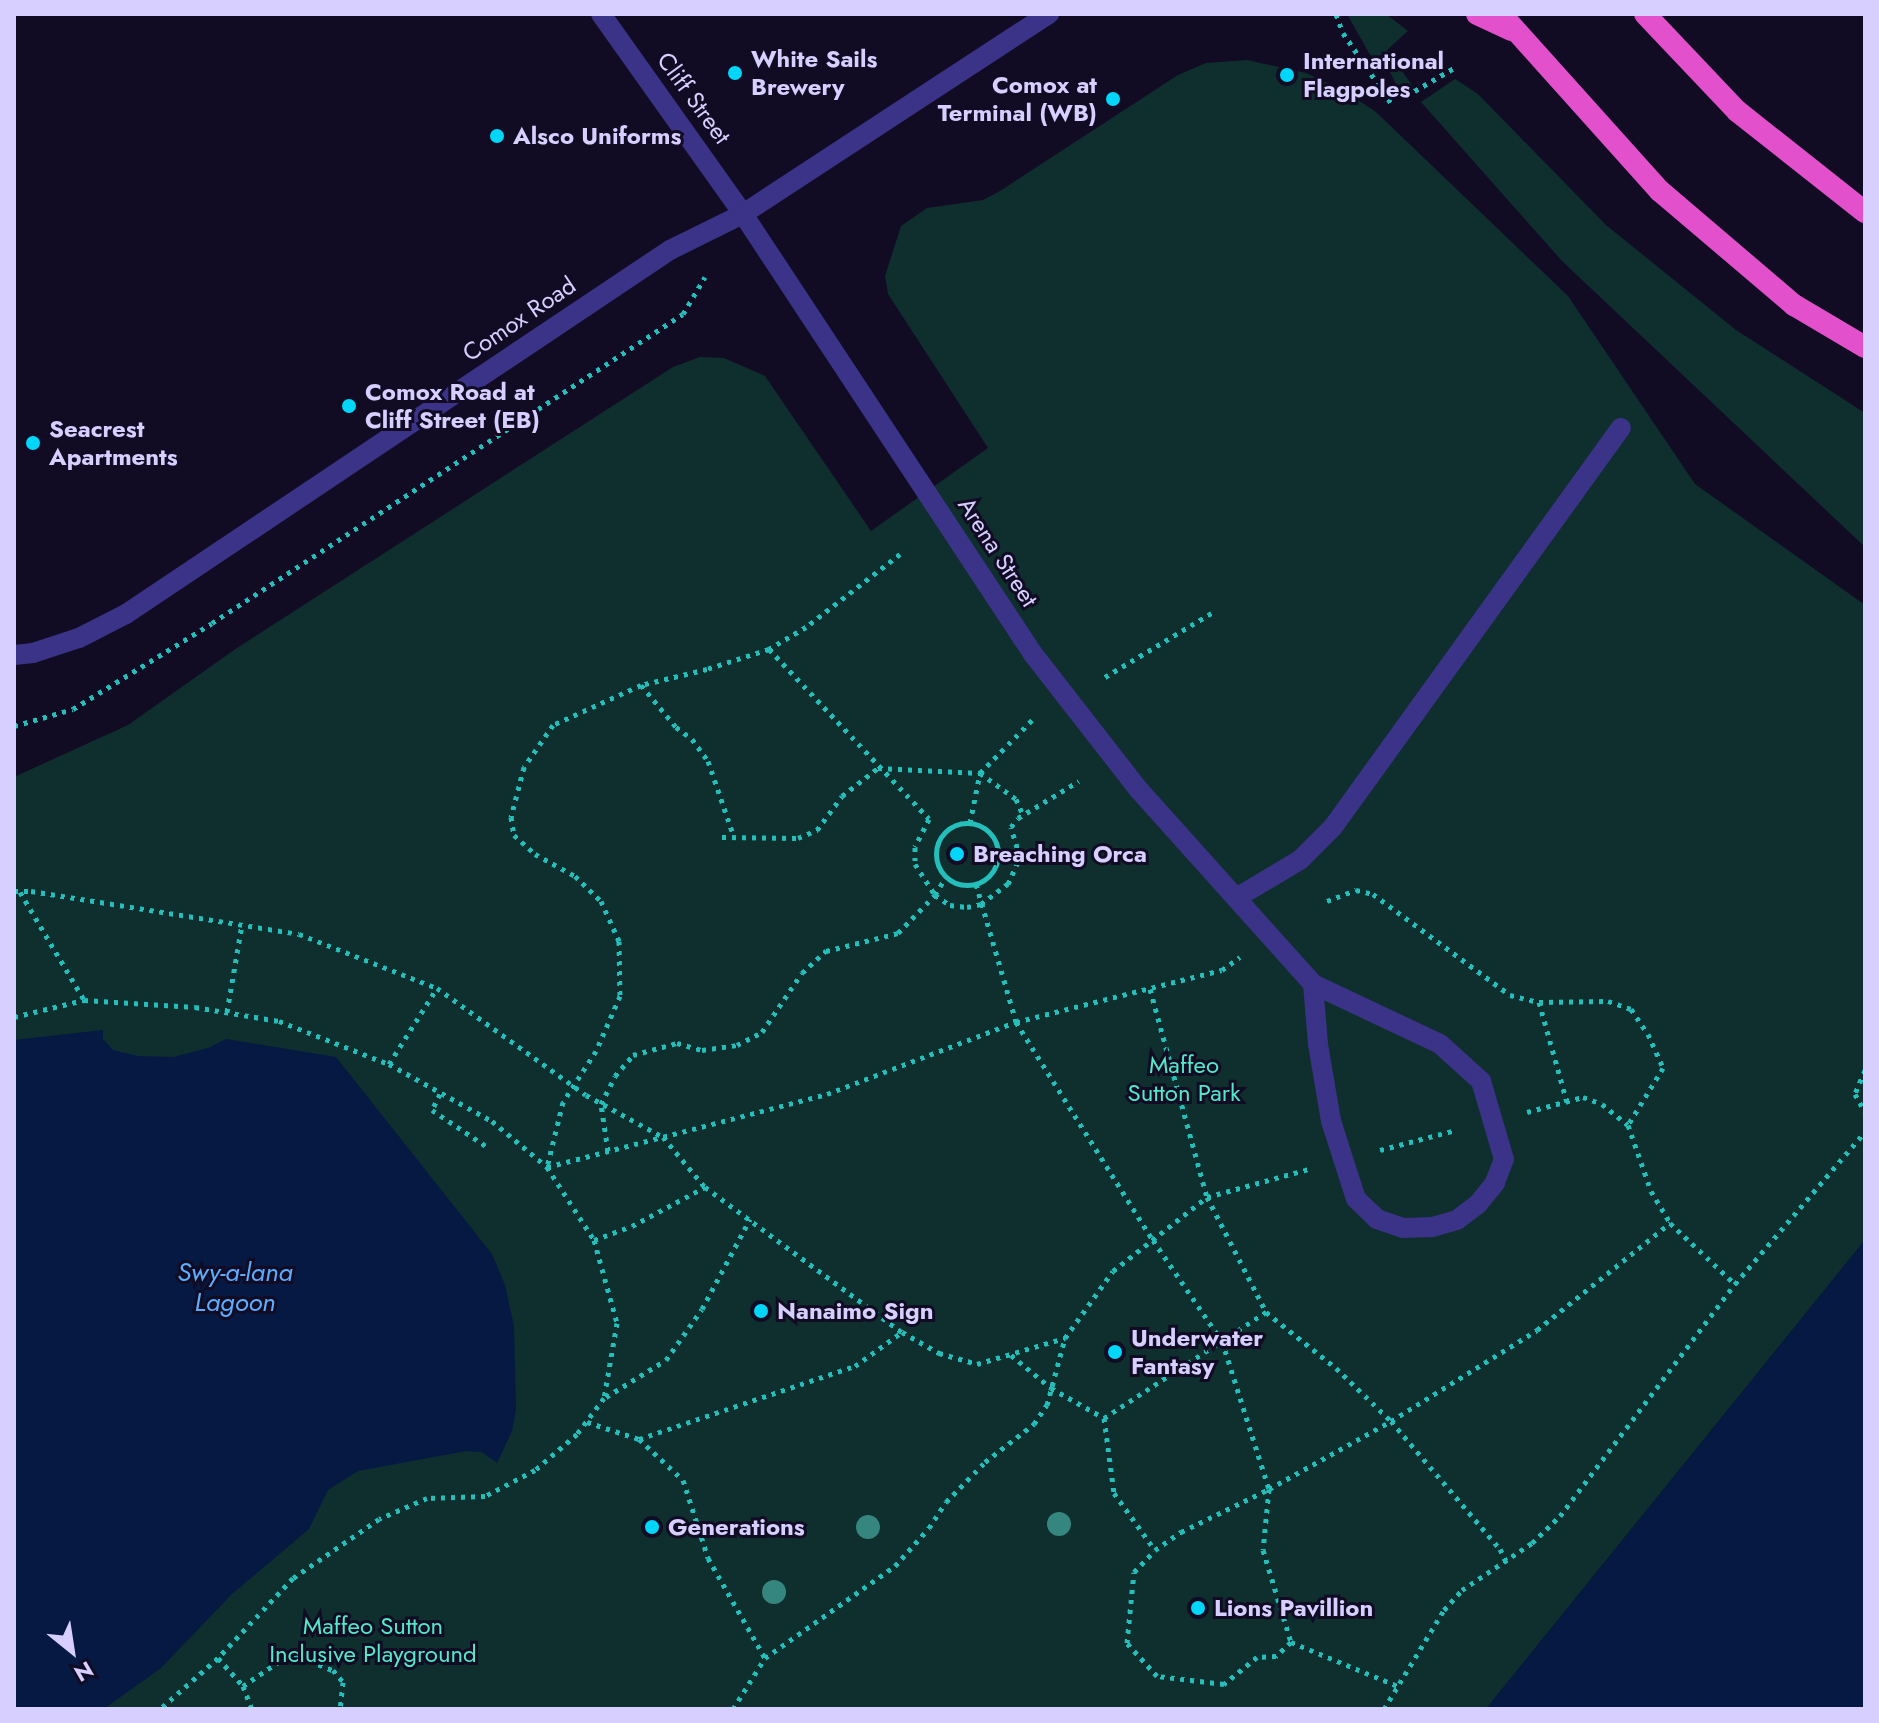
<!DOCTYPE html>
<style>
body{margin:0}
#map{position:relative;width:1879px;height:1723px;overflow:hidden;background:#110c24;font-family:Jost,sans-serif}
div>[style]{position:absolute}
.green>*{inset:0;background:#0f2e2e}
.water>*{inset:0;background:#051943}
.path>*{height:5px;margin-top:-2.5px;transform-origin:0;background:repeating-linear-gradient(90deg,#24bebb 0 4px,transparent 0 10px)}
.path>.ring{margin:-2.5px;padding:0;box-sizing:content-box;background:none;border:5px solid #24bebb;border-radius:50%}
.service>*{height:20px;margin:-10px;padding:0 10px;transform-origin:10px;border-radius:10px;background:#3a3387}
.minor>*{height:20px;margin:-10px;padding:0 10px;transform-origin:10px;border-radius:10px;background:#3a3387}
.tertiary>*{height:20px;margin:-10px;padding:0 10px;transform-origin:10px;border-radius:10px;background:#3a3387}
.trunk>*{height:22px;margin:-11px;padding:0 11px;transform-origin:11px;border-radius:11px;background:#e350cc}
.trees>*{width:24px;height:24px;margin:-12px;border-radius:50%;background:#34867f}
.dots>*{width:22px;height:22px;translate:-50% -50%;box-sizing:border-box;border:4px solid #110c24;border-radius:50%}
span{translate:-50% -50%;white-space:nowrap;text-align:center;line-height:1.15;-webkit-text-stroke:6px #110c24;paint-order:stroke}
.poi-label{font-size:24px;color:#d6cfff;font-weight:700}
.left{translate:0 -50%;text-align:left}
.right{translate:-100% -50%;text-align:right}
.street-label{font-size:24px;color:#d6cfff}
.park-label{font-size:24px;color:#51e9c9}
.water-label{font-size:26px;color:#5dadff;font-style:italic}
.frame{position:absolute;inset:0;border:16px solid #d6cfff;pointer-events:none}
.north{position:absolute;left:32px;top:1611px;width:80px;height:80px;-webkit-text-stroke:6px #110c24;paint-order:stroke;rotate:150deg;font-size:22px;font-weight:700;line-height:32px;text-align:center;color:#d6cfff}
.north::after{content:'';display:block;margin:auto;width:28px;height:36px;background:#d6cfff;clip-path:polygon(50% 0,100% 100%,50% 72%,0 100%)}
</style>
<div id="map">
<div class="green">
<i style="clip-path:polygon(1347px 14px,1386px 14px,1408px 31px,1387px 50px,1412px 85px,1404px 88px,1396px 84px,1384px 60px,1370px 55px)"></i>
<i style="clip-path:polygon(1247px 60px,1306px 73px,1343px 90px,1376px 112px,1568px 296px,1695px 484px,1865px 605px,1865px 1240px,1486px 1709px,14px 1709px,14px 777px,128px 725px,234px 650px,673px 367px,700px 357px,724px 358px,765px 376px,871px 531px,988px 448px,888px 294px,885px 276px,901px 226px,927px 208px,983px 200px,1000px 191px,1178px 75px,1206px 63px)"></i>
<i style="clip-path:polygon(1455px 79px,1478px 94px,1606px 225px,1736px 330px,1865px 413px,1865px 547px,1562px 261px,1421px 102px)"></i>
</div>
<div class="water">
<i style="clip-path:polygon(103px 1030px,103px 1039px,113px 1050px,138px 1056px,173px 1057px,208px 1048px,226px 1039px,336px 1057px,492px 1254px,505px 1285px,514px 1326px,516px 1409px,512px 1431px,497px 1463px,482px 1452px,466px 1451px,358px 1471px,328px 1490px,309px 1529px,232px 1594px,161px 1668px,105px 1708px,14px 1709px,14px 1040px)"></i>
<i style="clip-path:polygon(1865px 1240px,1865px 1709px,1486px 1709px)"></i>
</div>
<div class="path">
<i style="left:1336px;top:14px;width:20px;rotate:70deg"></i>
<i style="left:1343px;top:33px;width:88px;rotate:55.6deg"></i>
<i style="left:1406px;top:96px;width:56px;rotate:-30.3deg"></i>
<i style="left:900px;top:554px;width:119px;rotate:142.2deg"></i>
<i style="left:806px;top:627px;width:43px;rotate:149.3deg"></i>
<i style="left:769px;top:649px;width:65px;rotate:162.1deg"></i>
<i style="left:707px;top:669px;width:68px;rotate:166.4deg"></i>
<i style="left:641px;top:685px;width:97px;rotate:155.6deg"></i>
<i style="left:553px;top:725px;width:51px;rotate:124.6deg"></i>
<i style="left:524px;top:767px;width:52px;rotate:104.6deg"></i>
<i style="left:511px;top:817px;width:18px;rotate:81deg"></i>
<i style="left:514px;top:835px;width:28px;rotate:42deg"></i>
<i style="left:535px;top:854px;width:46px;rotate:28.8deg"></i>
<i style="left:575px;top:876px;width:36px;rotate:44deg"></i>
<i style="left:601px;top:901px;width:44px;rotate:65.8deg"></i>
<i style="left:619px;top:941px;width:55px;rotate:89deg"></i>
<i style="left:620px;top:996px;width:60px;rotate:113.6deg"></i>
<i style="left:596px;top:1051px;width:61px;rotate:122.9deg"></i>
<i style="left:563px;top:1102px;width:67px;rotate:103.8deg"></i>
<i style="left:547px;top:1167px;width:289px;rotate:-14.6deg"></i>
<i style="left:827px;top:1094px;width:202px;rotate:-20.9deg"></i>
<i style="left:1016px;top:1022px;width:212px;rotate:-14.2deg"></i>
<i style="left:1222px;top:970px;width:22px;rotate:-36deg"></i>
<i style="left:769px;top:649px;width:233px;rotate:46.7deg"></i>
<i style="left:929px;top:819px;width:31px;rotate:117deg"></i>
<i style="left:915px;top:847px;width:17px;rotate:90deg"></i>
<i style="left:915px;top:864px;width:37px;rotate:57deg"></i>
<i style="left:935px;top:895px;width:18px;rotate:34deg"></i>
<i style="left:950px;top:905px;width:17px;rotate:7deg"></i>
<i style="left:967px;top:907px;width:14px;rotate:-12deg"></i>
<i style="left:981px;top:904px;width:34px;rotate:-37deg"></i>
<i style="left:1008px;top:884px;width:30px;rotate:-66deg"></i>
<i style="left:1020px;top:857px;width:31px;rotate:-107deg"></i>
<i style="left:1011px;top:827px;width:11px;rotate:-52deg"></i>
<i style="left:1018px;top:818px;width:71px;rotate:-31.2deg"></i>
<i style="left:1105px;top:677px;width:126px;rotate:-31deg"></i>
<i style="left:641px;top:685px;width:55px;rotate:50.2deg"></i>
<i style="left:676px;top:727px;width:20px;rotate:37deg"></i>
<i style="left:692px;top:739px;width:27px;rotate:54deg"></i>
<i style="left:708px;top:761px;width:80px;rotate:71.1deg"></i>
<i style="left:14px;top:726px;width:61px;rotate:-16.1deg"></i>
<i style="left:73px;top:709px;width:163px;rotate:-31.7deg"></i>
<i style="left:212px;top:623px;width:563px;rotate:-33.27deg"></i>
<i style="left:683px;top:314px;width:43px;rotate:-59.3deg"></i>
<i style="left:970px;top:823px;width:51px;rotate:-78.7deg"></i>
<i style="left:980px;top:773px;width:77px;rotate:-45.5deg"></i>
<i class="ring" style="left:936px;top:823px;width:57px;height:57px"></i>
<i style="left:722px;top:837px;width:76px;rotate:0.8deg"></i>
<i style="left:798px;top:838px;width:21px;rotate:-23deg"></i>
<i style="left:817px;top:830px;width:42px;rotate:-53.7deg"></i>
<i style="left:842px;top:796px;width:46px;rotate:-37.9deg"></i>
<i style="left:878px;top:768px;width:102px;rotate:2.8deg"></i>
<i style="left:980px;top:773px;width:44px;rotate:35.8deg"></i>
<i style="left:1016px;top:799px;width:17px;rotate:66deg"></i>
<i style="left:976px;top:884px;width:144px;rotate:73.8deg"></i>
<i style="left:1016px;top:1022px;width:257px;rotate:57.9deg"></i>
<i style="left:1153px;top:1240px;width:122px;rotate:55.7deg"></i>
<i style="left:1222px;top:1341px;width:155px;rotate:72.4deg"></i>
<i style="left:1269px;top:1489px;width:61px;rotate:95.6deg"></i>
<i style="left:1263px;top:1550px;width:96px;rotate:73.1deg"></i>
<i style="left:1291px;top:1642px;width:116px;rotate:22.4deg"></i>
<i style="left:14px;top:891px;width:17px"></i>
<i style="left:31px;top:891px;width:271px;rotate:9.1deg"></i>
<i style="left:299px;top:934px;width:148px;rotate:21.4deg"></i>
<i style="left:437px;top:988px;width:183px;rotate:35.7deg"></i>
<i style="left:586px;top:1095px;width:88px;rotate:28.6deg"></i>
<i style="left:663px;top:1137px;width:65px;rotate:50deg"></i>
<i style="left:705px;top:1187px;width:245px;rotate:36.4deg"></i>
<i style="left:902px;top:1332px;width:43px;rotate:29.6deg"></i>
<i style="left:939px;top:1353px;width:40px;rotate:16deg"></i>
<i style="left:977px;top:1364px;width:92px;rotate:-16.5deg"></i>
<i style="left:1065px;top:1338px;width:82px;rotate:-54.4deg"></i>
<i style="left:1113px;top:1271px;width:120px;rotate:-38.2deg"></i>
<i style="left:1207px;top:1197px;width:106px;rotate:-15.4deg"></i>
<i style="left:20px;top:892px;width:126px;rotate:59.3deg"></i>
<i style="left:1327px;top:901px;width:31px;rotate:-21deg"></i>
<i style="left:1356px;top:890px;width:17px;rotate:13deg"></i>
<i style="left:1373px;top:894px;width:170px;rotate:36.4deg"></i>
<i style="left:1510px;top:995px;width:30px;rotate:14deg"></i>
<i style="left:1539px;top:1002px;width:69px;rotate:-0.8deg"></i>
<i style="left:1608px;top:1001px;width:24px;rotate:19deg"></i>
<i style="left:1631px;top:1009px;width:30px;rotate:56deg"></i>
<i style="left:1648px;top:1034px;width:37px;rotate:66deg"></i>
<i style="left:1663px;top:1068px;width:67px;rotate:121.6deg"></i>
<i style="left:1150px;top:989px;width:216px;rotate:74.7deg"></i>
<i style="left:1207px;top:1197px;width:129px;rotate:62.8deg"></i>
<i style="left:1266px;top:1312px;width:90px;rotate:38.7deg"></i>
<i style="left:1336px;top:1368px;width:76px;rotate:43.9deg"></i>
<i style="left:1391px;top:1421px;width:168px;rotate:49.6deg"></i>
<i style="left:1500px;top:1549px;width:13px;rotate:63deg"></i>
<i style="left:1539px;top:1002px;width:104px;rotate:74.4deg"></i>
<i style="left:227px;top:1012px;width:89px;rotate:-80.3deg"></i>
<i style="left:14px;top:1017px;width:72px;rotate:-13.7deg"></i>
<i style="left:84px;top:1000px;width:111px;rotate:3.6deg"></i>
<i style="left:195px;top:1007px;width:85px;rotate:9.5deg"></i>
<i style="left:279px;top:1021px;width:118px;rotate:21.4deg"></i>
<i style="left:389px;top:1064px;width:118px;rotate:29deg"></i>
<i style="left:492px;top:1121px;width:72px;rotate:39.9deg"></i>
<i style="left:547px;top:1167px;width:87px;rotate:57.2deg"></i>
<i style="left:594px;top:1240px;width:86px;rotate:74.5deg"></i>
<i style="left:617px;top:1323px;width:76px;rotate:99.8deg"></i>
<i style="left:604px;top:1398px;width:45px;rotate:126.9deg"></i>
<i style="left:577px;top:1434px;width:55px;rotate:139.4deg"></i>
<i style="left:535px;top:1470px;width:56px;rotate:152.5deg"></i>
<i style="left:485px;top:1496px;width:58px;rotate:178deg"></i>
<i style="left:427px;top:1498px;width:52px;rotate:156.4deg"></i>
<i style="left:379px;top:1519px;width:104px;rotate:145.5deg"></i>
<i style="left:293px;top:1578px;width:110px;rotate:133.2deg"></i>
<i style="left:218px;top:1658px;width:77px;rotate:138.7deg"></i>
<i style="left:389px;top:1064px;width:90px;rotate:-57.7deg"></i>
<i style="left:1865px;top:1070px;width:26px;rotate:113deg"></i>
<i style="left:1855px;top:1094px;width:21px;rotate:61deg"></i>
<i style="left:440px;top:1094px;width:18px;rotate:117deg"></i>
<i style="left:432px;top:1110px;width:65px;rotate:33.7deg"></i>
<i style="left:1527px;top:1112px;width:58px;rotate:-15deg"></i>
<i style="left:1583px;top:1097px;width:20px;rotate:20deg"></i>
<i style="left:1602px;top:1104px;width:33px;rotate:39deg"></i>
<i style="left:1628px;top:1125px;width:70px;rotate:70.8deg"></i>
<i style="left:1651px;top:1191px;width:37px;rotate:59deg"></i>
<i style="left:1670px;top:1223px;width:89px;rotate:43.2deg"></i>
<i style="left:1380px;top:1150px;width:79px;rotate:-14.7deg"></i>
<i style="left:608px;top:1151px;width:48px;rotate:-98.5deg"></i>
<i style="left:601px;top:1104px;width:31px;rotate:-63deg"></i>
<i style="left:615px;top:1076px;width:28px;rotate:-49deg"></i>
<i style="left:633px;top:1055px;width:46px;rotate:-15.3deg"></i>
<i style="left:677px;top:1043px;width:26px;rotate:16deg"></i>
<i style="left:702px;top:1050px;width:35px;rotate:-8deg"></i>
<i style="left:737px;top:1045px;width:28px;rotate:-27deg"></i>
<i style="left:762px;top:1032px;width:71px;rotate:-55.9deg"></i>
<i style="left:802px;top:973px;width:33px;rotate:-43deg"></i>
<i style="left:826px;top:951px;width:74px;rotate:-14deg"></i>
<i style="left:898px;top:933px;width:53px;rotate:-45.8deg"></i>
<i style="left:935px;top:895px;width:21px;rotate:-59deg"></i>
<i style="left:594px;top:1240px;width:40px;rotate:-20.2deg"></i>
<i style="left:632px;top:1226px;width:83px;rotate:-28.1deg"></i>
<i style="left:1011px;top:1355px;width:52px;rotate:39.5deg"></i>
<i style="left:1051px;top:1388px;width:61px;rotate:29.5deg"></i>
<i style="left:1104px;top:1418px;width:194px;rotate:-33.2deg"></i>
<i style="left:606px;top:1397px;width:70px;rotate:-31.7deg"></i>
<i style="left:666px;top:1360px;width:62px;rotate:-54.8deg"></i>
<i style="left:702px;top:1309px;width:102px;rotate:-61.9deg"></i>
<i style="left:1104px;top:1418px;width:76px;rotate:82.4deg"></i>
<i style="left:1114px;top:1493px;width:70px;rotate:54.3deg"></i>
<i style="left:587px;top:1422px;width:55px;rotate:18.1deg"></i>
<i style="left:639px;top:1439px;width:60px;rotate:43deg"></i>
<i style="left:683px;top:1480px;width:82px;rotate:72.2deg"></i>
<i style="left:708px;top:1558px;width:115px;rotate:60.3deg"></i>
<i style="left:639px;top:1439px;width:228px;rotate:-18.7deg"></i>
<i style="left:855px;top:1366px;width:58px;rotate:-35.9deg"></i>
<i style="left:1291px;top:1642px;width:21px;rotate:137deg"></i>
<i style="left:1276px;top:1656px;width:19px;rotate:177deg"></i>
<i style="left:1257px;top:1657px;width:43px;rotate:140.7deg"></i>
<i style="left:1224px;top:1684px;width:67px;rotate:-173.2deg"></i>
<i style="left:1157px;top:1676px;width:45px;rotate:-132.3deg"></i>
<i style="left:1127px;top:1643px;width:71px;rotate:-84.4deg"></i>
<i style="left:1134px;top:1572px;width:30px;rotate:-46deg"></i>
<i style="left:1155px;top:1550px;width:32px;rotate:-35deg"></i>
<i style="left:1181px;top:1532px;width:98px;rotate:-26deg"></i>
<i style="left:1269px;top:1489px;width:140px;rotate:-29.1deg"></i>
<i style="left:1391px;top:1421px;width:172px;rotate:-31.9deg"></i>
<i style="left:1537px;top:1330px;width:171px;rotate:-38.8deg"></i>
<i style="left:218px;top:1658px;width:38px;rotate:48deg"></i>
<i style="left:243px;top:1686px;width:25px;rotate:69deg"></i>
<i style="left:243px;top:1686px;width:50px;rotate:-34.3deg"></i>
<i style="left:284px;top:1658px;width:16px;rotate:-4deg"></i>
<i style="left:300px;top:1657px;width:35px;rotate:22deg"></i>
<i style="left:333px;top:1670px;width:16px;rotate:50deg"></i>
<i style="left:343px;top:1682px;width:27px;rotate:96deg"></i>
<i style="left:733px;top:1709px;width:60px;rotate:-57.9deg"></i>
<i style="left:765px;top:1658px;width:159px;rotate:-35.3deg"></i>
<i style="left:895px;top:1566px;width:51px;rotate:-48.2deg"></i>
<i style="left:929px;top:1528px;width:31px;rotate:-57deg"></i>
<i style="left:946px;top:1502px;width:56px;rotate:-45.7deg"></i>
<i style="left:985px;top:1462px;width:62px;rotate:-37.8deg"></i>
<i style="left:1034px;top:1424px;width:23px;rotate:-56deg"></i>
<i style="left:1047px;top:1405px;width:69px;rotate:-75deg"></i>
<i style="left:1384px;top:1709px;width:116px;rotate:-58.8deg"></i>
<i style="left:1444px;top:1610px;width:27px;rotate:-48deg"></i>
<i style="left:1462px;top:1590px;width:84px;rotate:-33.9deg"></i>
<i style="left:1532px;top:1543px;width:39px;rotate:-44deg"></i>
<i style="left:1560px;top:1516px;width:291px;rotate:-53deg"></i>
<i style="left:1735px;top:1284px;width:200px;rotate:-49.5deg"></i>
</div>
<div class="service">
<i style="left:743px;top:214px;width:527px;rotate:56.61deg"></i>
<i style="left:1033px;top:654px;width:172px;rotate:52.1deg"></i>
<i style="left:1139px;top:790px;width:261px;rotate:48.1deg"></i>
<i style="left:1313px;top:984px;width:140px;rotate:25.3deg"></i>
<i style="left:1440px;top:1044px;width:55px;rotate:42.1deg"></i>
<i style="left:1481px;top:1081px;width:81px;rotate:73.6deg"></i>
<i style="left:1504px;top:1159px;width:26px;rotate:111deg"></i>
<i style="left:1495px;top:1183px;width:27px;rotate:129deg"></i>
<i style="left:1478px;top:1204px;width:26px;rotate:143deg"></i>
<i style="left:1457px;top:1220px;width:26px;rotate:164deg"></i>
<i style="left:1432px;top:1227px;width:29px;rotate:178deg"></i>
<i style="left:1403px;top:1228px;width:28px;rotate:-161deg"></i>
<i style="left:1377px;top:1219px;width:29px;rotate:-136deg"></i>
<i style="left:1356px;top:1199px;width:82px;rotate:-107.8deg"></i>
<i style="left:1331px;top:1121px;width:78px;rotate:-99.6deg"></i>
<i style="left:1318px;top:1044px;width:60px;rotate:-94.8deg"></i>
<i style="left:1236px;top:898px;width:74px;rotate:-30.7deg"></i>
<i style="left:1300px;top:860px;width:47px;rotate:-45deg"></i>
<i style="left:1333px;top:827px;width:492px;rotate:-54.2deg"></i>
</div>
<div class="minor">
<i style="left:601px;top:14px;width:245px;rotate:54.6deg"></i>
</div>
<div class="tertiary">
<i style="left:14px;top:655px;width:19px;rotate:-6deg"></i>
<i style="left:33px;top:653px;width:48px;rotate:-18.1deg"></i>
<i style="left:79px;top:638px;width:53px;rotate:-27.1deg"></i>
<i style="left:126px;top:614px;width:655px;rotate:-33.79deg"></i>
<i style="left:670px;top:250px;width:81px;rotate:-26.3deg"></i>
<i style="left:743px;top:214px;width:366px;rotate:-33.2deg"></i>
</div>
<div class="trunk">
<i style="left:1477px;top:14px;width:38px;rotate:25deg"></i>
<i style="left:1501px;top:14px;width:238px;rotate:48.1deg"></i>
<i style="left:1660px;top:191px;width:176px;rotate:40.4deg"></i>
<i style="left:1794px;top:305px;width:82px;rotate:30.6deg"></i>
<i style="left:1645px;top:14px;width:134px;rotate:46.5deg"></i>
<i style="left:1737px;top:111px;width:163px;rotate:38.3deg"></i>
</div>
<div class="trees">
<i style="left:1059px;top:1524px"></i>
<i style="left:868px;top:1527px"></i>
<i style="left:774px;top:1592px"></i>
</div>
<div class="dots">
<i style="left:735px;top:73px;background:#00d6fa"></i>
<i style="left:1287px;top:75px;background:#00d6fa"></i>
<i style="left:1113px;top:99px;background:#00d6fa"></i>
<i style="left:497px;top:136px;background:#00d6fa"></i>
<i style="left:349px;top:406px;background:#00d6fa"></i>
<i style="left:33px;top:443px;background:#00d6fa"></i>
<i style="left:957px;top:854px;background:#00d6fa"></i>
<i style="left:761px;top:1311px;background:#00d6fa"></i>
<i style="left:1115px;top:1352px;background:#00d6fa"></i>
<i style="left:652px;top:1527px;background:#00d6fa"></i>
<i style="left:1198px;top:1608px;background:#00d6fa"></i>
</div>
<div class="poi-label">
<span class="left" style="left:751px;top:73px">White Sails<br>Brewery</span>
<span class="left" style="left:1303px;top:75px">International<br>Flagpoles</span>
<span class="right" style="left:1097px;top:99px">Comox at<br>Terminal (WB)</span>
<span class="left" style="left:513px;top:136px">Alsco Uniforms</span>
<span class="left" style="left:365px;top:406px">Comox Road at<br>Cliff Street (EB)</span>
<span class="left" style="left:49px;top:443px">Seacrest<br>Apartments</span>
<span class="left" style="left:973px;top:854px">Breaching Orca</span>
<span class="left" style="left:777px;top:1311px">Nanaimo Sign</span>
<span class="left" style="left:1131px;top:1352px">Underwater<br>Fantasy</span>
<span class="left" style="left:668px;top:1527px">Generations</span>
<span class="left" style="left:1214px;top:1608px">Lions Pavillion</span>
</div>
<div class="street-label">
<span style="left:694px;top:98px;rotate:54deg">Cliff Street</span>
<span style="left:519px;top:319px;rotate:-34deg">Comox Road</span>
<span style="left:998px;top:552px;rotate:57deg">Arena Street</span>
</div>
<div class="park-label">
<span style="left:1184px;top:1079px">Maffeo<br>Sutton Park</span>
<span style="left:373px;top:1640px">Maffeo Sutton<br>Inclusive Playground</span>
</div>
<div class="water-label">
<span style="left:235px;top:1288px">Swy-a-lana<br>Lagoon</span>
</div>
<div class="frame"></div>
<div class="north">N</div>
</div>
